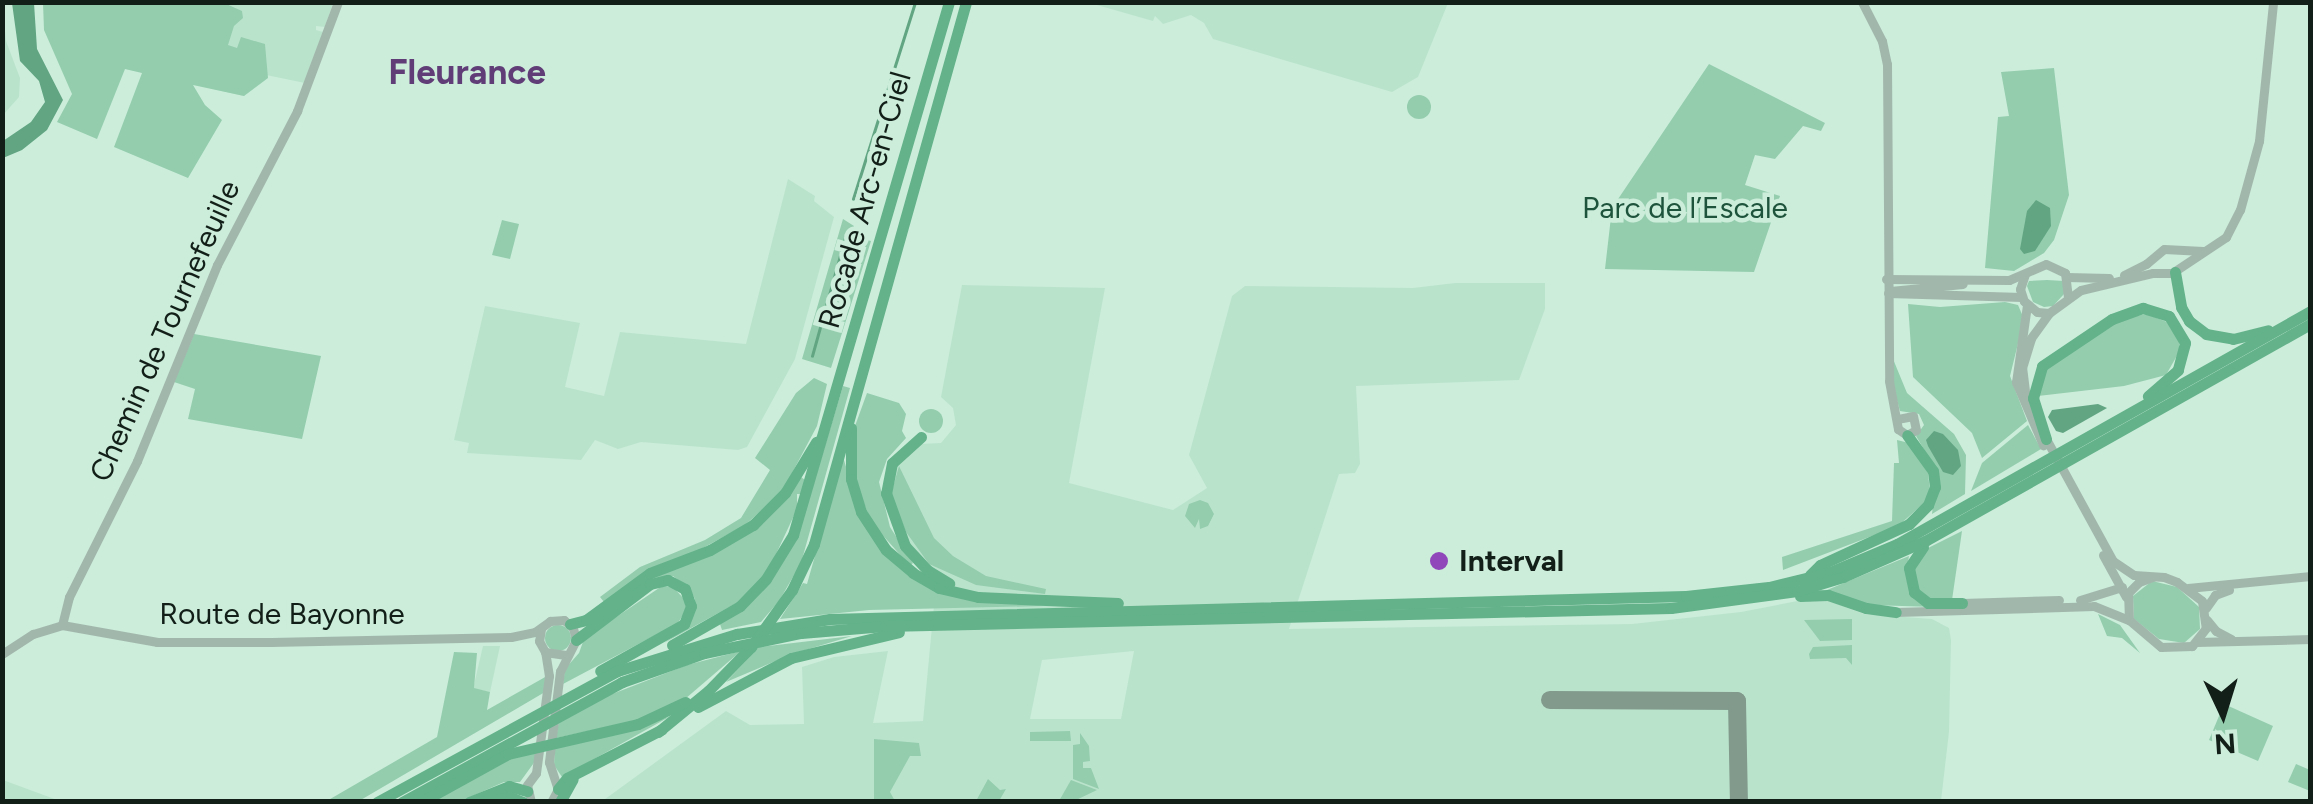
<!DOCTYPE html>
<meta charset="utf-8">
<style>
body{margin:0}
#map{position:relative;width:2313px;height:804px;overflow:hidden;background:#cbedda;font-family:Figtree,sans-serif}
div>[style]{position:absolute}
.built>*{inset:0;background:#bae3cc}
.green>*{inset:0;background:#94cdae}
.round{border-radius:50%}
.water>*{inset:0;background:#61a583}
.stream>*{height:2.5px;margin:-1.25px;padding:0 1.25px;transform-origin:1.25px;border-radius:1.25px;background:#61a583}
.taxiway>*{height:18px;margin:-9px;padding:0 9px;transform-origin:9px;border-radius:9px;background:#819a8c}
.secondary>*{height:9px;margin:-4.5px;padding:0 4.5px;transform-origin:4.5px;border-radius:4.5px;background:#a2b7ac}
.highway>*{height:11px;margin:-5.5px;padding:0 5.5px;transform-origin:5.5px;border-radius:5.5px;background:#63b28a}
.dots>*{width:28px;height:28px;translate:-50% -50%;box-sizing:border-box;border:5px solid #cbedda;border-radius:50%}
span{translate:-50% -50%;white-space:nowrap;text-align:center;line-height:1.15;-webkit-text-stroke:9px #cbedda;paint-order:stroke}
.street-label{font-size:30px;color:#121f18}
.park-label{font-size:30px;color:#1f543c}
.poi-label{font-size:30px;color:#121f18;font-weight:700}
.left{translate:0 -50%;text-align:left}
.quarter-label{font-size:35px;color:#603d76;font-weight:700}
.frame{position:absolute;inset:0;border:5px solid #121f18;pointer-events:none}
.north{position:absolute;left:2173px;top:664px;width:100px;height:100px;-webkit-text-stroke:8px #cbedda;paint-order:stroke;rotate:176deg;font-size:28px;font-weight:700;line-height:40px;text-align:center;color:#121f18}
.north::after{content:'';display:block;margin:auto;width:35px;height:45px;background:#121f18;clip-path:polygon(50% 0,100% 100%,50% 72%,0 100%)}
</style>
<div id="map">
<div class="built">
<i style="clip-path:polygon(179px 3px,333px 3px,325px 27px,316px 26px,316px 30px,323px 32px,305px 83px,251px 72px,244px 96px,118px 67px)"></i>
<i style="clip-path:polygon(1090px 3px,1448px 3px,1418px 77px,1392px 92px,1213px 39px,1204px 23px,1191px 15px,1163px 24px,1155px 16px,1153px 21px)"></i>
<i style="clip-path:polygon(3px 11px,6px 41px,20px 78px,19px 97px,3px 115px)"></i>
<i style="clip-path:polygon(788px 179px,815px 196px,814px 201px,834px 217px,795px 359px,747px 447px,738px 450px,641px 442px,618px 449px,595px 440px,581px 460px,467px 453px,469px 443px,454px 440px,485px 306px,580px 323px,565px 387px,604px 396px,620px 332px,746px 344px)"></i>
<i style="clip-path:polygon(evenodd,1455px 283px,1545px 283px,1545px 309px,1519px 380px,1356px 386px,1360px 464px,1355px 473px,1339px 474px,1289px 629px,1632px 624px,1741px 612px,1818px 597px,1864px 614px,1932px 619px,1949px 628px,1951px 640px,1949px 732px,1941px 801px,601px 802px,726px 711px,750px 725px,804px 724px,802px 667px,834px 657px,888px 651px,873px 723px,923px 721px,937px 574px,914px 557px,887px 474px,919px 444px,941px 443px,956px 425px,953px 408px,941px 397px,962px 285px,1105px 288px,1069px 483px,1173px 510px,1207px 488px,1189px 455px,1232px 296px,1245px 286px,1413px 288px,1455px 283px,1134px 651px,1121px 719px,1030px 719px,1042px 660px,1134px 651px)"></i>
<i style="clip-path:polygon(483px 646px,500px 646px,490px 692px,473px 689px)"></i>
<i style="clip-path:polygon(2px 780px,3px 780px,60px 801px,3px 801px)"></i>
</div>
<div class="green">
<i style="clip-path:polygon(43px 3px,224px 3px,242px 11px,243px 18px,234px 26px,228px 45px,237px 48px,241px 37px,265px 44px,268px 78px,244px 96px,193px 85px,205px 105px,222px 120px,188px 178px,114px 147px,142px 73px,125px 69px,97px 139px,57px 122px,72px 94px,44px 30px)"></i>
<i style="clip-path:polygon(1709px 64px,1825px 123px,1821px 131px,1803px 126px,1775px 159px,1755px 155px,1745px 185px,1780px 196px,1754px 272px,1605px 269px,1612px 208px)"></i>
<i style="clip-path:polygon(2054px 68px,2069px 195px,2054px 240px,2044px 253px,2014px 271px,1985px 268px,1998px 117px,2009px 116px,2001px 72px)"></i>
<i class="round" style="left:1407px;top:95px;width:24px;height:24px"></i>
<i style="clip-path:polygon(843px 219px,854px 226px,854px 237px,871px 241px,831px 368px,802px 359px)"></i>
<i style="clip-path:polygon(502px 220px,519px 224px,510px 259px,492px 255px)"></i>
<i style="clip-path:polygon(2047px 280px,2064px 281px,2064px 294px,2053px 306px,2044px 307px,2033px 302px,2027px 286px,2029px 281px)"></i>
<i style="clip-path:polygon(2005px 302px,2018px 305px,2024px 319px,2010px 376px,2027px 421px,1982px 458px,1972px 433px,1913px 377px,1908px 304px,1940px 307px)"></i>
<i style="clip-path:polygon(2146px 314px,2167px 322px,2179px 339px,2179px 352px,2166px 375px,2124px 386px,2038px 396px,2047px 369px,2055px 361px,2122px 319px)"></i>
<i style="clip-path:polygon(194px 334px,321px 356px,302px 439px,188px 419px,195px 389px,174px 382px)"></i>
<i style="clip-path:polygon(1893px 359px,1907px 393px,1954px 434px,1966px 455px,1965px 494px,1932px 514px,1937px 471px,1916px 436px,1924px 425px,1919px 414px,1900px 411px,1893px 386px)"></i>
<i style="clip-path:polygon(814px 378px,827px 384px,817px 426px,782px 492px,745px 525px,604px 602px,600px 597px,640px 567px,705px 540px,741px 518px,770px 470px,755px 458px,796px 393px)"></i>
<i style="clip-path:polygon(843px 386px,850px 388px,801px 563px,779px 601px,761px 622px,722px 630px,720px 624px,799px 532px)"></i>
<i style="clip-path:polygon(867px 393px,899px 403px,906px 414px,902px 431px,906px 438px,887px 459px,879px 482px,890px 527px,913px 563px,910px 566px,871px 522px,856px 482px,855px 426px)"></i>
<i class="round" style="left:919px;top:409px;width:24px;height:24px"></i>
<i style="clip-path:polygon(2028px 425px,2041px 449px,1971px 491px,1982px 463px)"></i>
<i style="clip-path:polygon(1897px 440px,1909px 443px,1928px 473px,1930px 492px,1923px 504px,1898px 526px,1783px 570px,1782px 557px,1892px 521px,1894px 463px,1899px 463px)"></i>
<i style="clip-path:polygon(843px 457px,863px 522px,926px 585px,1044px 606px,869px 610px,780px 619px,803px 583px,807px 584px)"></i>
<i style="clip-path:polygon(899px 466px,934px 538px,953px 556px,986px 576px,1046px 589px,1045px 594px,976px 585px,929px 564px,906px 532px,891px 494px)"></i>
<i style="clip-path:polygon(801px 477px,805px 480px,802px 494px,797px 494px,797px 509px,770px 567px,740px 601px,664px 643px,689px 626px,695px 599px,690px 589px,673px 576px,651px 579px,720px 550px)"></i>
<i style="clip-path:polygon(1200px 500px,1208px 503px,1214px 514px,1208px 526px,1200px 529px,1199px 519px,1195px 528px,1185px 516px,1189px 504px)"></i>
<i style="clip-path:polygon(1962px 531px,1952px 600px,1932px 600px,1919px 592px,1913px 566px,1928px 548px)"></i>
<i style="clip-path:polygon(1909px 556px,1906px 574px,1935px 607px,1870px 605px,1827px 590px)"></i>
<i style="clip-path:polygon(2152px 581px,2177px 587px,2199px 607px,2200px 629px,2184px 643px,2159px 639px,2134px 619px,2133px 596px)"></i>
<i style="clip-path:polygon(662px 586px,673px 587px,685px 600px,686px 610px,678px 623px,563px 684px,565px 669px,579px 653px,584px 639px)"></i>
<i style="clip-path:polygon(2098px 614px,2120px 625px,2140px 653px,2122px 638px,2107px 636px)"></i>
<i style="clip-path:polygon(1852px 619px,1852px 640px,1820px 641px,1804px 620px)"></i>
<i class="round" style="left:545px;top:625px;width:26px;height:26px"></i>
<i style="clip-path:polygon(852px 636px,792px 654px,726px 682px,759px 647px)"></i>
<i style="clip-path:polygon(1852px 645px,1852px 665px,1846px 658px,1810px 659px,1809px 654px,1813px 647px)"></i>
<i style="clip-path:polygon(741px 651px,685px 699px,644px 719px,556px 738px,559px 720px,602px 698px,687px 665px)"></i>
<i style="clip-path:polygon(454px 652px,477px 653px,474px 688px,490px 692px,487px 710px,547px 676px,545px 692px,359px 801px,325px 802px,437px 737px)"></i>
<i style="clip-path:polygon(2224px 704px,2273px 726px,2258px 761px,2209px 740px)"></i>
<i style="clip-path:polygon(669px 717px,562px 777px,554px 765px,555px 746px)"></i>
<i style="clip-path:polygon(1070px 731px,1071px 741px,1030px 741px,1030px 732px)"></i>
<i style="clip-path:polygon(1080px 733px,1089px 746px,1090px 761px,1083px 762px,1083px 768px,1091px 768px,1099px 789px,1073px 779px,1073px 745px,1080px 744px)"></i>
<i style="clip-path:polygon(874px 739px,919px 743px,921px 756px,910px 756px,890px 792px,895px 801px,874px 801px)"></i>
<i style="clip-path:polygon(537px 750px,536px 760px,520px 782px,504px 782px,461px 801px,428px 802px,508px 759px)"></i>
<i style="clip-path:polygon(2296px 764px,2310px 770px,2310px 791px,2288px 782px)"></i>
<i style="clip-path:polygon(988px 779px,1000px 790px,1006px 789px,999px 801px,976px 801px)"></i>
<i style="clip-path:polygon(1071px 780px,1097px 790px,1074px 801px,1059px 801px)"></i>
</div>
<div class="water">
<i style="clip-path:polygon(12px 3px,34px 3px,37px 49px,63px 100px,47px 130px,22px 150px,3px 158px,3px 141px,31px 122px,45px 102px,39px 81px,20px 61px)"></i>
<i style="clip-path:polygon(2036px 200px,2050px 208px,2051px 226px,2035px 251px,2024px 254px,2020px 249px,2027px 211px)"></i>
<i style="clip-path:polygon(2098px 404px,2107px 408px,2063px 433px,2056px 431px,2048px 417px,2052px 410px)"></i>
<i style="clip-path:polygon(1934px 431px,1943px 434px,1958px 450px,1961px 466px,1953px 475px,1943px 472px,1928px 446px,1926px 440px)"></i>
</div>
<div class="stream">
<i style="left:853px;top:199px;width:207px;rotate:-72.5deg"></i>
<i style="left:812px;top:356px;width:123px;rotate:-74.4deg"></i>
</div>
<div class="taxiway">
<i style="left:1550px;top:700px;width:187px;rotate:0.3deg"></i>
<i style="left:1737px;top:701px;width:101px;rotate:88.9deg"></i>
</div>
<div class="secondary">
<i style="left:1862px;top:2px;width:44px;rotate:62.9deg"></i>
<i style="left:1882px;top:41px;width:24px;rotate:78deg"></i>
<i style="left:1887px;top:64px;width:317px;rotate:89.6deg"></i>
<i style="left:1889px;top:381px;width:49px;rotate:79.4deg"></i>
<i style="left:1898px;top:429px;width:11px;rotate:34deg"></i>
<i style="left:1907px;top:435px;width:10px;rotate:-29deg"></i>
<i style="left:1916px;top:430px;width:14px;rotate:-102deg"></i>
<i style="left:1913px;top:416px;width:15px;rotate:169deg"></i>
<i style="left:2025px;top:274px;width:16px;rotate:108deg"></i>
<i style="left:2020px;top:289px;width:13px;rotate:72deg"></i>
<i style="left:2024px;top:301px;width:17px;rotate:40deg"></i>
<i style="left:2037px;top:312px;width:12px;rotate:5deg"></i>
<i style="left:2049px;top:313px;width:39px;rotate:-36deg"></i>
<i style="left:2081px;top:290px;width:74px;rotate:-13.3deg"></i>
<i style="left:2153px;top:273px;width:19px"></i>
<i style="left:2172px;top:273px;width:65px;rotate:-33.7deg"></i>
<i style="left:2226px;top:237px;width:30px;rotate:-63deg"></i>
<i style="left:2240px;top:210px;width:72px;rotate:-74.6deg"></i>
<i style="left:2259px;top:141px;width:140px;rotate:-84.2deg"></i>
<i style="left:2124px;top:275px;width:25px;rotate:-27deg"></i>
<i style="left:2146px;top:264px;width:23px;rotate:-40deg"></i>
<i style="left:2164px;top:249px;width:39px;rotate:3deg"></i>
<i style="left:2067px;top:277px;width:42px;rotate:1.4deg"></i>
<i style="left:1886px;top:279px;width:123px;rotate:0.5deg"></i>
<i style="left:2009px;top:280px;width:40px;rotate:-23.4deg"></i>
<i style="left:2046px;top:264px;width:21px;rotate:25deg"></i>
<i style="left:2065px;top:273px;width:25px;rotate:83deg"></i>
<i style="left:1890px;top:291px;width:73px;rotate:-5.5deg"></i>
<i style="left:1888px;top:293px;width:134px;rotate:1.7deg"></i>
<i style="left:2027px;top:305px;width:78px;rotate:98.1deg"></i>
<i style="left:2016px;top:382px;width:69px;rotate:66.8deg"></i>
<i style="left:2035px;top:419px;width:22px;rotate:-114deg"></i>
<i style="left:2026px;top:399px;width:31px;rotate:-97deg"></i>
<i style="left:2022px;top:368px;width:31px;rotate:-73deg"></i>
<i style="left:2031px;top:338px;width:31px;rotate:-54deg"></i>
<i style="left:2045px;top:437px;width:141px;rotate:61.3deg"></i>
<i style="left:2113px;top:561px;width:25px;rotate:34deg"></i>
<i style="left:2134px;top:575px;width:30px;rotate:4deg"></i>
<i style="left:2164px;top:577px;width:14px;rotate:21deg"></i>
<i style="left:2177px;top:582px;width:31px;rotate:37deg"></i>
<i style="left:2202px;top:601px;width:27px;rotate:82deg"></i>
<i style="left:2206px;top:628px;width:23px;rotate:128deg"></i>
<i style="left:2192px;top:646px;width:31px;rotate:178deg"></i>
<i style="left:2161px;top:647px;width:42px;rotate:-139.8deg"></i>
<i style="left:2129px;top:620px;width:27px;rotate:-92deg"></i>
<i style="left:2128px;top:593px;width:16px;rotate:-45deg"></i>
<i style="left:2139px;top:582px;width:15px;rotate:-20deg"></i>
<i style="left:2103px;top:555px;width:48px;rotate:61.3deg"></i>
<i style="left:2188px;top:588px;width:123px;rotate:-5.6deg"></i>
<i style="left:2080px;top:600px;width:44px;rotate:-17.2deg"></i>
<i style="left:1962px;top:603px;width:97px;rotate:-1.8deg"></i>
<i style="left:2206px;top:608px;width:16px;rotate:-55deg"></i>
<i style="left:2215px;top:595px;width:15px;rotate:-20deg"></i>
<i style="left:1896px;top:612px;width:198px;rotate:-1.7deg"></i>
<i style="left:2094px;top:606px;width:38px;rotate:22deg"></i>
<i style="left:2207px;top:620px;width:14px;rotate:51deg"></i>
<i style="left:2216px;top:631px;width:17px;rotate:28deg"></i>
<i style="left:62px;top:625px;width:29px;rotate:-76deg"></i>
<i style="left:69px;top:597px;width:152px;rotate:-63.4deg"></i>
<i style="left:137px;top:461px;width:212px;rotate:-67.8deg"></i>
<i style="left:217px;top:265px;width:174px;rotate:-62.5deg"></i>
<i style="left:297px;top:111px;width:116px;rotate:-69.4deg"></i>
<i style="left:541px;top:629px;width:12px;rotate:99deg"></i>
<i style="left:539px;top:641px;width:13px;rotate:61deg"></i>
<i style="left:545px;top:652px;width:21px;rotate:8deg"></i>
<i style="left:2197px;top:642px;width:113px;rotate:-1.5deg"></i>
<i style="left:2px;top:654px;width:37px;rotate:-33deg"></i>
<i style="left:33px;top:634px;width:30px;rotate:-17deg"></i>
<i style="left:62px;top:625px;width:97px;rotate:10.1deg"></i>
<i style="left:157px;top:642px;width:114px"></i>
<i style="left:271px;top:642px;width:240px;rotate:-1.2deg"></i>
<i style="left:511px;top:637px;width:25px;rotate:-12deg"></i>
<i style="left:535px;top:632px;width:19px;rotate:-36deg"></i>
<i style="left:550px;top:621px;width:14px;rotate:-4deg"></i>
<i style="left:564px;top:620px;width:12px;rotate:42deg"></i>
<i style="left:573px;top:628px;width:12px;rotate:76deg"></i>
<i style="left:576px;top:640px;width:35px;rotate:117deg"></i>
<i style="left:560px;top:671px;width:92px;rotate:96.9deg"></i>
<i style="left:549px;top:762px;width:28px;rotate:72deg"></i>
<i style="left:558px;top:789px;width:15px;rotate:118deg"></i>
<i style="left:531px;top:802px;width:17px;rotate:-103deg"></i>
<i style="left:527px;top:785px;width:15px;rotate:-53deg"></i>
<i style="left:536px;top:773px;width:98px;rotate:-82.4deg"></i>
<i style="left:549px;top:676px;width:24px;rotate:-99deg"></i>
</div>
<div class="highway">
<i style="left:2175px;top:272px;width:36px;rotate:80deg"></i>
<i style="left:2181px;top:307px;width:16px;rotate:60deg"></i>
<i style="left:2189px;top:321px;width:21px;rotate:37deg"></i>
<i style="left:2206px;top:334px;width:27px;rotate:10deg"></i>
<i style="left:2233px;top:339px;width:36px;rotate:-14deg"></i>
<i style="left:851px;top:428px;width:51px;rotate:90deg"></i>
<i style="left:851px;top:479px;width:34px;rotate:73deg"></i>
<i style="left:861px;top:512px;width:45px;rotate:56.7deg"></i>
<i style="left:886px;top:550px;width:35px;rotate:40deg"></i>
<i style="left:913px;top:573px;width:30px;rotate:30deg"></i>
<i style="left:939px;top:588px;width:40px;rotate:13deg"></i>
<i style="left:978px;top:597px;width:140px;rotate:2.5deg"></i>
<i style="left:921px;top:437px;width:39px;rotate:138deg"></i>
<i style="left:892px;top:463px;width:31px;rotate:101deg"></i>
<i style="left:886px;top:493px;width:56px;rotate:70.3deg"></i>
<i style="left:905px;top:546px;width:33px;rotate:47deg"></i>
<i style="left:927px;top:570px;width:26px;rotate:31deg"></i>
<i style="left:2046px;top:439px;width:43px;rotate:-107.6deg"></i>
<i style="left:2033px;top:398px;width:33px;rotate:-74deg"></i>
<i style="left:2042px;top:366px;width:84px;rotate:-33.9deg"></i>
<i style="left:2112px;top:319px;width:33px;rotate:-20deg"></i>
<i style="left:2143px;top:308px;width:27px;rotate:17deg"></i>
<i style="left:2169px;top:316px;width:31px;rotate:59deg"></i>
<i style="left:2185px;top:343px;width:28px;rotate:105deg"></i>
<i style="left:2178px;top:370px;width:40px;rotate:139deg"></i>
<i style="left:1923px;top:547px;width:25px;rotate:124deg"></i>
<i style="left:1909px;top:568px;width:25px;rotate:78deg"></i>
<i style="left:1914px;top:592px;width:18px;rotate:38deg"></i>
<i style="left:1928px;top:603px;width:34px"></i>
<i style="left:1810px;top:575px;width:14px;rotate:-45deg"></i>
<i style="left:1820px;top:565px;width:98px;rotate:-24.7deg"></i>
<i style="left:1909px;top:524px;width:27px;rotate:-45deg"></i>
<i style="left:1928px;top:505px;width:19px;rotate:-69deg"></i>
<i style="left:1935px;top:487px;width:16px;rotate:-97deg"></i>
<i style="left:1933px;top:471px;width:44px;rotate:-125.8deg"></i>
<i style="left:1800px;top:596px;width:28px;rotate:-2deg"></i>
<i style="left:1828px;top:595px;width:40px;rotate:18.9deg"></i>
<i style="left:1866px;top:608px;width:30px;rotate:8deg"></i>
<i style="left:570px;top:624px;width:16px;rotate:-14deg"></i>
<i style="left:586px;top:620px;width:79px;rotate:-36.3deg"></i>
<i style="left:650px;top:573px;width:64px;rotate:-21deg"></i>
<i style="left:710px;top:550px;width:50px;rotate:-30.2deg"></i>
<i style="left:753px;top:525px;width:45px;rotate:-45deg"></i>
<i style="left:785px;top:493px;width:60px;rotate:-58.7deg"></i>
<i style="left:576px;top:640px;width:93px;rotate:-37.1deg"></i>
<i style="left:650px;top:584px;width:18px;rotate:-13deg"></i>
<i style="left:668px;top:580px;width:19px;rotate:28deg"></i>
<i style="left:685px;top:589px;width:18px;rotate:71deg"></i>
<i style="left:691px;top:606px;width:19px;rotate:111deg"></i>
<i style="left:684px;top:624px;width:96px;rotate:150.8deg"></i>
<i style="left:672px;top:645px;width:78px;rotate:-29.8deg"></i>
<i style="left:740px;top:606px;width:37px;rotate:-46deg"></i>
<i style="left:766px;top:579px;width:52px;rotate:-58.5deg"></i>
<i style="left:793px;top:535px;width:555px;rotate:-73.69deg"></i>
<i style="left:614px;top:672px;width:129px;rotate:-17.2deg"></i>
<i style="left:737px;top:634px;width:94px;rotate:-9.2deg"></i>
<i style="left:830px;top:619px;width:856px;rotate:-1.54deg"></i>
<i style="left:1686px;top:596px;width:83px;rotate:-6.2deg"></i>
<i style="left:1769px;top:587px;width:63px;rotate:-13.8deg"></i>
<i style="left:1830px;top:572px;width:73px;rotate:-22.7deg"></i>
<i style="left:1897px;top:544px;width:474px;rotate:-29.4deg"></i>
<i style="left:698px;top:707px;width:105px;rotate:-27.8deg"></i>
<i style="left:791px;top:658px;width:111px;rotate:-13.5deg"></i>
<i style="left:658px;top:732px;width:65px;rotate:-39.4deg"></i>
<i style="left:708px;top:691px;width:62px;rotate:-45.7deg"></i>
<i style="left:751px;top:647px;width:70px;rotate:-54.3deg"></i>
<i style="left:792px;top:590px;width:51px;rotate:-64.4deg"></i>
<i style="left:814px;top:544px;width:563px;rotate:-74.33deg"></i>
<i style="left:558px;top:789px;width:14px;rotate:-51deg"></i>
<i style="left:567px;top:778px;width:106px;rotate:-27.1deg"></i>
<i style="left:377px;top:802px;width:276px;rotate:-28.6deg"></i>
<i style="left:402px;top:802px;width:251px;rotate:-28.6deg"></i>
<i style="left:622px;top:682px;width:87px;rotate:-19.5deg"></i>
<i style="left:704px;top:653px;width:99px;rotate:-11.7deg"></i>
<i style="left:801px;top:633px;width:84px;rotate:-4.8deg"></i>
<i style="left:885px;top:626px;width:786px;rotate:-1.31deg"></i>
<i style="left:1671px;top:608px;width:127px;rotate:-7.7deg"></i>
<i style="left:1797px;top:591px;width:48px;rotate:-16.9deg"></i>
<i style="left:1843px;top:577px;width:90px;rotate:-23.7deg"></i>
<i style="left:1925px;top:541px;width:442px;rotate:-29.4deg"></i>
<i style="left:421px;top:802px;width:99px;rotate:-28.9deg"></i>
<i style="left:508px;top:754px;width:133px;rotate:-13deg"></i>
<i style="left:638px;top:724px;width:52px;rotate:-25.1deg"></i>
<i style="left:469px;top:802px;width:43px;rotate:-21.8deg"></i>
<i style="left:509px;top:786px;width:19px;rotate:16deg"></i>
<i style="left:482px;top:802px;width:28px;rotate:-10deg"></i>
<i style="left:510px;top:797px;width:14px;rotate:21deg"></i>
<i style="left:560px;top:802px;width:26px;rotate:-61deg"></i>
</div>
<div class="dots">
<i style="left:1439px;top:561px;background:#8f47ba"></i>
</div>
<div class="street-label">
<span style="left:865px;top:200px;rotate:-74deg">Rocade Arc-en-Ciel</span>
<span style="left:165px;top:331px;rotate:-66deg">Chemin de Tournefeuille</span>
<span style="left:282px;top:614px">Route de Bayonne</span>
</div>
<div class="park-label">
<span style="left:1685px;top:208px">Parc de l’Escale</span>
</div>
<div class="poi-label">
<span class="left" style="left:1459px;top:561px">Interval</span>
</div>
<div class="quarter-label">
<span style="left:467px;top:72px">Fleurance</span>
</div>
<div class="frame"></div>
<div class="north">N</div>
</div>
